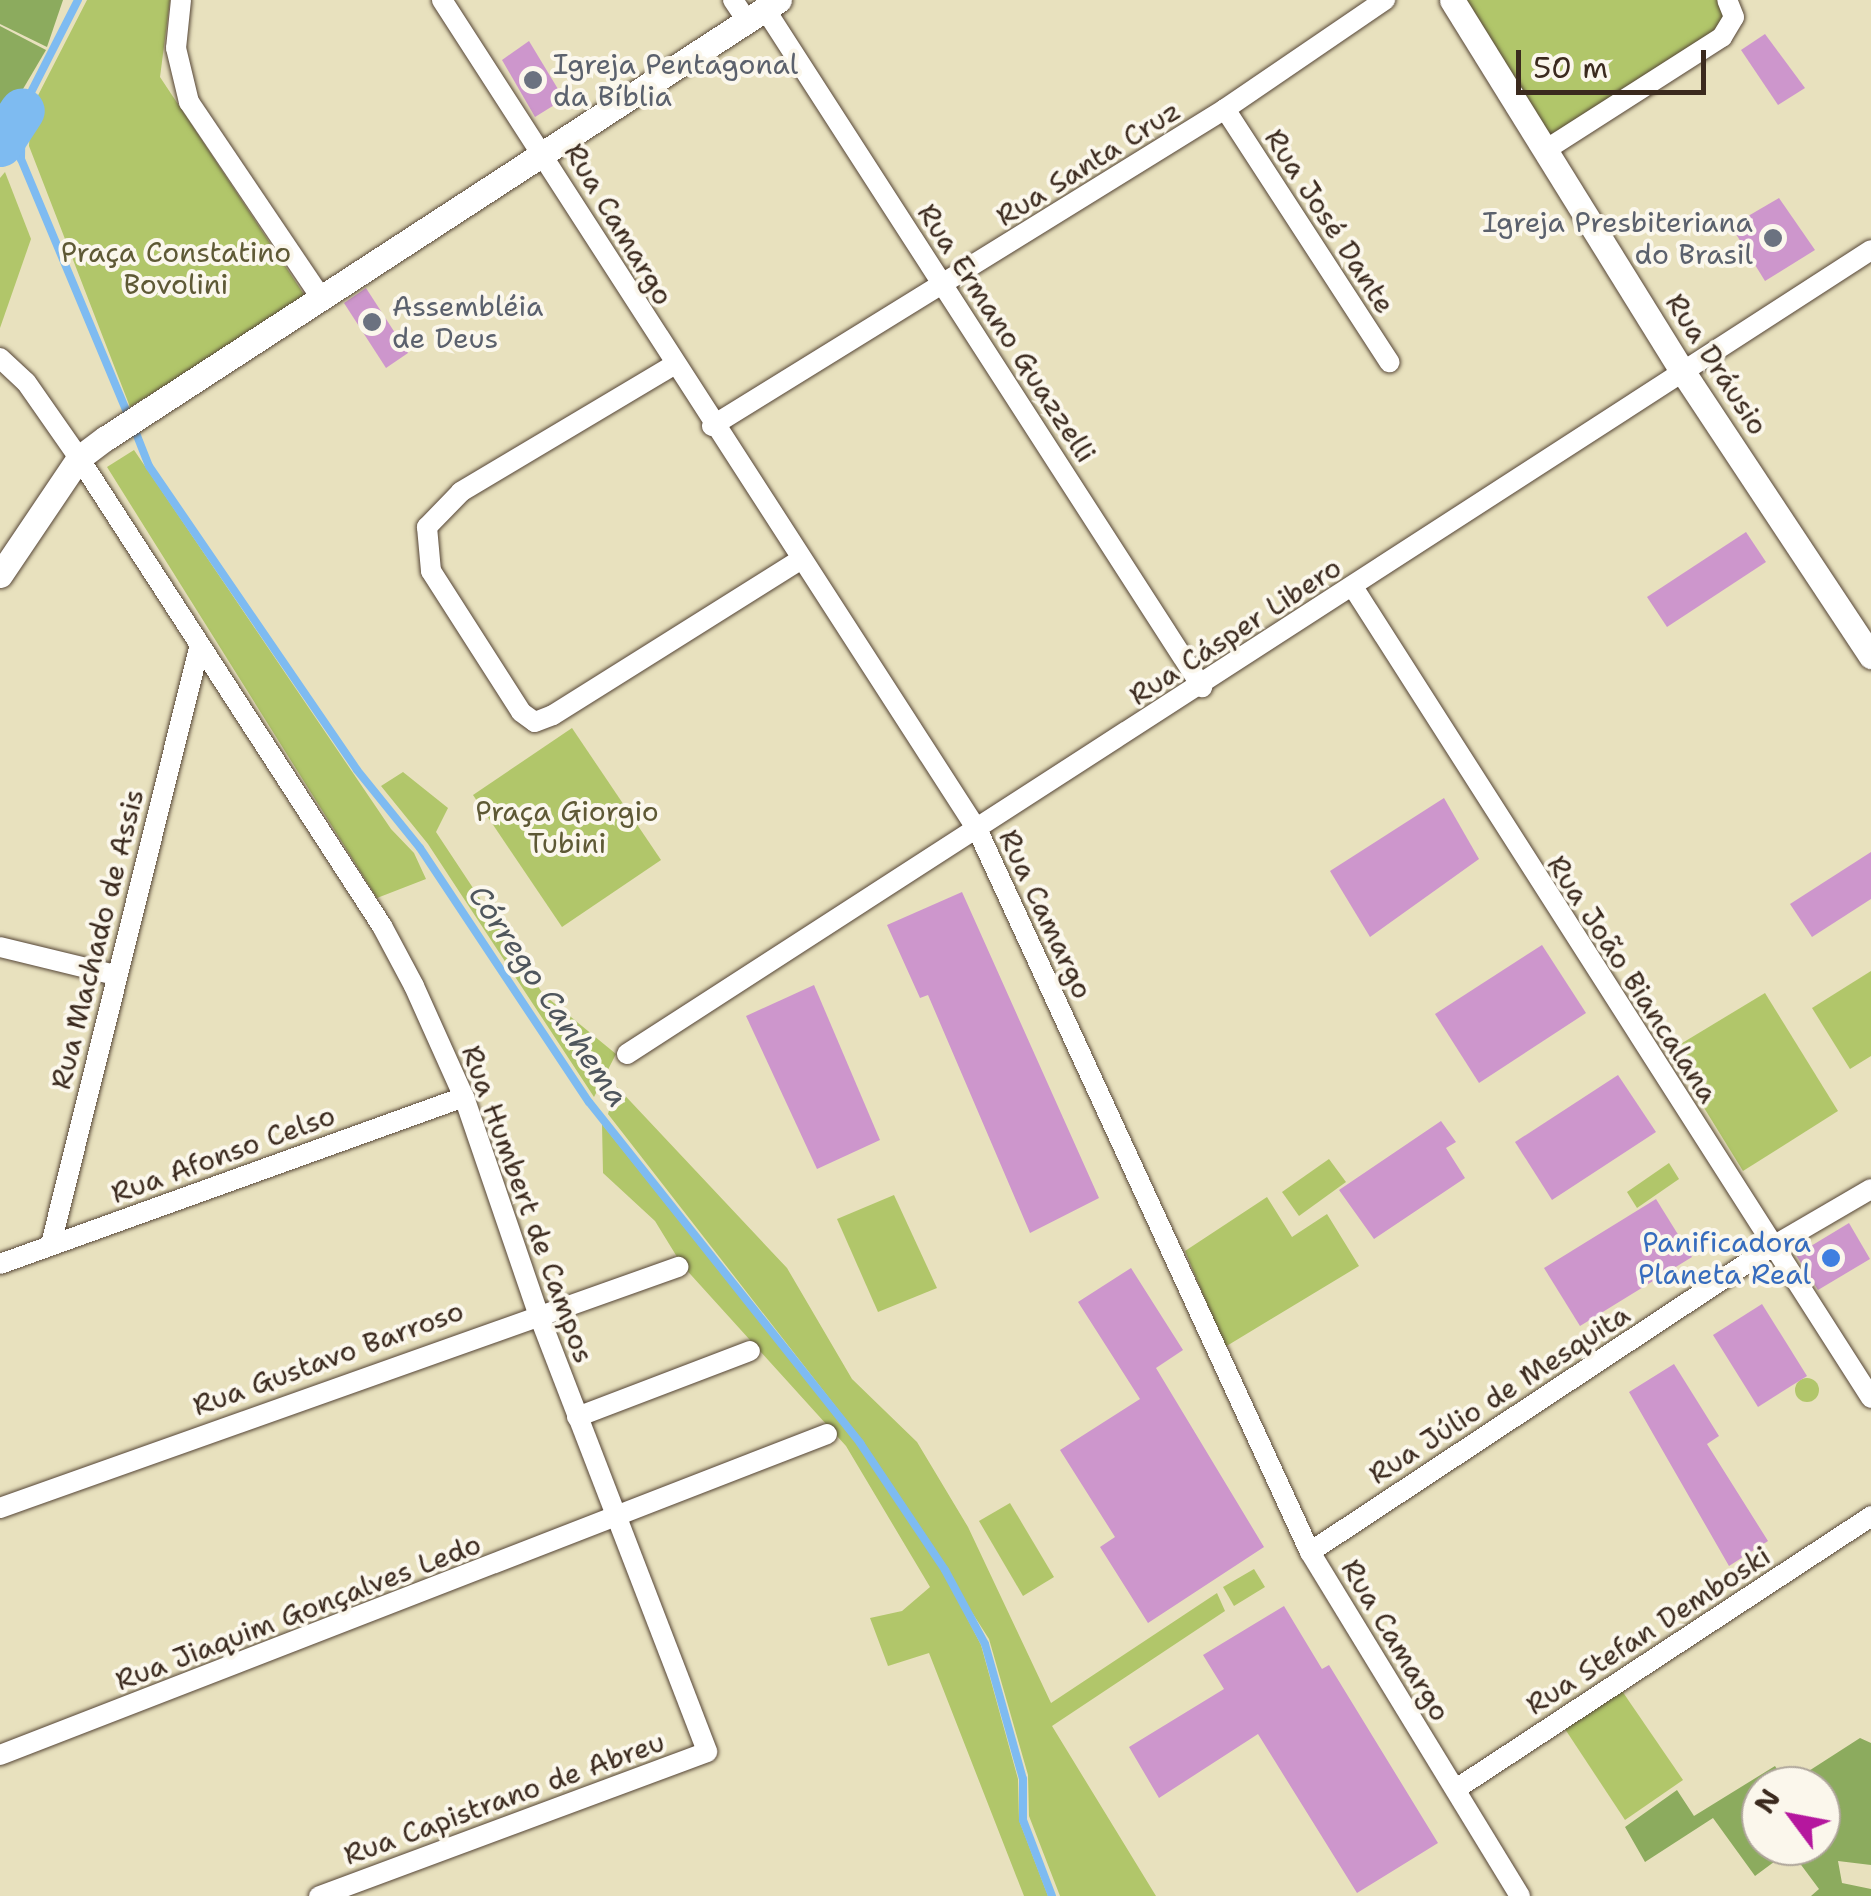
<!DOCTYPE html>
<meta charset="utf-8">
<style>
body{margin:0}
#map{position:relative;width:1871px;height:1896px;overflow:hidden;background:#e8e1be;font-family:"Shantell Sans",sans-serif}
div>[style]{position:absolute}
.green>*{inset:0;background:#b1c66a}
.round{border-radius:50%}
.forest>*{inset:0;background:#8cab5e}
.stream>*{height:8px;margin:-4px;padding:0 4px;transform-origin:4px;border-radius:4px;background:#7ebbf1}
.river>*{height:45px;margin:-22.5px;padding:0 22.5px;transform-origin:22.5px;border-radius:22.5px;background:#7ebbf1}
.building>*{inset:0;background:#cd96cc}
.roads{filter:drop-shadow(0 0 2px #554536) drop-shadow(0 0 2px #554536)}
.minor>*{height:20px;margin:-10px;padding:0 10px;transform-origin:10px;border-radius:10px;background:#fff}
.tertiary>*{height:25px;margin:-12.5px;padding:0 12.5px;transform-origin:12.5px;border-radius:12.5px;background:#fff}
.dots>*{width:28px;height:28px;translate:-50% -50%;box-sizing:border-box;border:5px solid #fbf7ec;border-radius:50%}
span{translate:-50% -50%;white-space:nowrap;text-align:center;line-height:1.15;-webkit-text-stroke:8px #fbf7ec;paint-order:stroke}
.worship-label{font-size:28px;color:#5b616d}
.left{translate:0 -50%;text-align:left}
.right{translate:-100% -50%;text-align:right}
.street-label{font-size:28px;color:#3b2a1e}
.park-label{font-size:28px;color:#5e5935}
.shop-label{font-size:28px;color:#366cbe}
.water-label{font-size:30px;color:#4f565d;font-style:italic}
.north{position:absolute;left:1741px;top:1766px;width:100px;height:100px;box-sizing:border-box;background:#fbf7ec;border:2px solid #aea59a;border-radius:50%;rotate:302deg;font-size:28px;font-weight:700;line-height:40px;text-align:center;color:#3b2a1e}
.north::after{content:'';display:block;margin:auto;width:35px;height:45px;background:#b5179e;clip-path:polygon(50% 0,100% 100%,50% 72%,0 100%)}
.scale{position:absolute;left:1516px;top:50px;width:190px;height:45px;box-sizing:border-box;border:5px solid #3b2a1e;border-top:0;padding-left:12px;font-size:30px;line-height:35px;white-space:nowrap;color:#3b2a1e;-webkit-text-stroke:8px #fbf7ec;paint-order:stroke}
</style>
<div id="map">
<div class="green">
<i style="clip-path:polygon(87px 0,170px 0,160px 77px,307px 299px,130px 407px,29px 146px,31px 109px)"></i>
<i style="clip-path:polygon(1462px 0,1722px 0,1733px 17px,1722px 33px,1551px 139px)"></i>
<i style="clip-path:polygon(5px 172px,31px 239px,0 328px,0 178px)"></i>
<i style="clip-path:polygon(134px 450px,391px 829px,414px 853px,426px 879px,377px 898px,107px 467px)"></i>
<i style="clip-path:polygon(572px 728px,661px 860px,562px 927px,473px 795px)"></i>
<i style="clip-path:polygon(403px 772px,448px 808px,436px 832px,543px 994px,616px 1054px,594px 1097px,428px 844px,381px 786px)"></i>
<i style="clip-path:polygon(1871px 971px,1871px 1056px,1850px 1069px,1812px 1008px)"></i>
<i style="clip-path:polygon(1765px 993px,1838px 1111px,1743px 1171px,1669px 1051px)"></i>
<i style="clip-path:polygon(616px 1086px,787px 1268px,852px 1379px,917px 1442px,968px 1527px,1051px 1703px,1217px 1593px,1225px 1611px,1052px 1726px,1156px 1896px,1060px 1896px,1029px 1816px,1028px 1775px,989px 1639px,861px 1439px,608px 1114px)"></i>
<i style="clip-path:polygon(602px 1124px,859px 1446px,943px 1572px,981px 1645px,1018px 1779px,1019px 1820px,1048px 1896px,1024px 1896px,929px 1653px,888px 1666px,870px 1618px,902px 1611px,930px 1587px,846px 1446px,682px 1265px,655px 1221px,603px 1173px)"></i>
<i style="clip-path:polygon(1329px 1159px,1346px 1182px,1299px 1216px,1282px 1192px)"></i>
<i style="clip-path:polygon(1669px 1163px,1679px 1179px,1637px 1208px,1627px 1192px)"></i>
<i style="clip-path:polygon(894px 1195px,937px 1288px,878px 1312px,837px 1219px)"></i>
<i style="clip-path:polygon(1267px 1197px,1292px 1237px,1327px 1214px,1359px 1266px,1225px 1347px,1185px 1251px)"></i>
<i class="round" style="left:1795px;top:1378px;width:24px;height:24px"></i>
<i style="clip-path:polygon(1010px 1503px,1054px 1577px,1023px 1596px,979px 1521px)"></i>
<i style="clip-path:polygon(1254px 1569px,1265px 1587px,1234px 1606px,1223px 1587px)"></i>
<i style="clip-path:polygon(1620px 1688px,1683px 1780px,1625px 1820px,1563px 1726px)"></i>
</div>
<div class="forest">
<i style="clip-path:polygon(0 0,63px 0,47px 47px,0 24px)"></i>
<i style="clip-path:polygon(0 26px,46px 50px,0 128px)"></i>
<i style="clip-path:polygon(evenodd,1860px 1738px,1871px 1743px,1871px 1865px,1838px 1861px,1842px 1883px,1871px 1889px,1871px 1896px,1811px 1896px,1819px 1889px,1790px 1850px,1755px 1876px,1713px 1818px,1645px 1862px,1625px 1827px,1677px 1790px,1694px 1816px,1775px 1766px,1787px 1785px,1860px 1738px,1761px 1786px,1821px 1786px,1821px 1846px,1761px 1846px,1761px 1786px)"></i>
</div>
<div class="stream">
<i style="left:78px;top:0;width:123px;rotate:117deg"></i>
<i style="left:22px;top:110px;width:49px;rotate:91.2deg"></i>
<i style="left:21px;top:159px;width:277px;rotate:67.3deg"></i>
<i style="left:134px;top:428px;width:41px;rotate:68.5deg"></i>
<i style="left:149px;top:466px;width:368px;rotate:55.6deg"></i>
<i style="left:357px;top:770px;width:100px;rotate:51.1deg"></i>
<i style="left:420px;top:848px;width:305px;rotate:56.4deg"></i>
<i style="left:589px;top:1102px;width:436px;rotate:51.5deg"></i>
<i style="left:860px;top:1443px;width:153px;rotate:56.2deg"></i>
<i style="left:945px;top:1570px;width:84px;rotate:61.6deg"></i>
<i style="left:985px;top:1644px;width:140px;rotate:74.3deg"></i>
<i style="left:1023px;top:1779px;width:41px;rotate:90deg"></i>
<i style="left:1023px;top:1820px;width:81px;rotate:69.1deg"></i>
</div>
<div class="river">
<i style="left:0;top:144px;width:40px;rotate:-57.1deg"></i>
</div>
<div class="building">
<i style="clip-path:polygon(1765px 34px,1805px 88px,1778px 105px,1741px 50px)"></i>
<i style="clip-path:polygon(529px 41px,564px 99px,535px 117px,502px 60px)"></i>
<i style="clip-path:polygon(1779px 198px,1815px 250px,1765px 281px,1731px 226px)"></i>
<i style="clip-path:polygon(366px 288px,408px 353px,386px 368px,344px 303px)"></i>
<i style="clip-path:polygon(1746px 532px,1766px 562px,1667px 627px,1647px 597px)"></i>
<i style="clip-path:polygon(1444px 798px,1479px 859px,1370px 937px,1330px 871px)"></i>
<i style="clip-path:polygon(1871px 852px,1871px 899px,1812px 937px,1790px 904px)"></i>
<i style="clip-path:polygon(962px 892px,1099px 1198px,1030px 1233px,928px 995px,920px 998px,887px 925px)"></i>
<i style="clip-path:polygon(1542px 945px,1586px 1013px,1479px 1083px,1435px 1014px)"></i>
<i style="clip-path:polygon(814px 985px,880px 1140px,817px 1169px,746px 1016px)"></i>
<i style="clip-path:polygon(1618px 1075px,1656px 1132px,1552px 1200px,1515px 1142px)"></i>
<i style="clip-path:polygon(1441px 1121px,1456px 1142px,1446px 1148px,1465px 1178px,1374px 1239px,1339px 1190px)"></i>
<i style="clip-path:polygon(1656px 1199px,1692px 1257px,1580px 1326px,1544px 1268px)"></i>
<i style="clip-path:polygon(1849px 1223px,1870px 1259px,1818px 1290px,1796px 1255px)"></i>
<i style="clip-path:polygon(1131px 1268px,1183px 1350px,1156px 1368px,1264px 1547px,1148px 1623px,1100px 1547px,1115px 1537px,1060px 1450px,1140px 1399px,1078px 1302px)"></i>
<i style="clip-path:polygon(1762px 1304px,1807px 1376px,1758px 1407px,1713px 1335px)"></i>
<i style="clip-path:polygon(1674px 1364px,1719px 1436px,1707px 1444px,1768px 1541px,1729px 1566px,1629px 1392px)"></i>
<i style="clip-path:polygon(1284px 1606px,1322px 1669px,1329px 1665px,1438px 1843px,1357px 1893px,1258px 1734px,1159px 1798px,1129px 1747px,1224px 1689px,1203px 1655px)"></i>
</div>
<div class="roads">
<div class="minor">
<i style="left:181px;top:0;width:48px;rotate:95.9deg"></i>
<i style="left:176px;top:48px;width:56px;rotate:76.5deg"></i>
<i style="left:189px;top:102px;width:233px;rotate:56deg"></i>
<i style="left:442px;top:0;width:989px;rotate:57.18deg"></i>
<i style="left:978px;top:831px;width:794px;rotate:65.28deg"></i>
<i style="left:1310px;top:1552px;width:403px;rotate:58.6deg"></i>
<i style="left:733px;top:0;width:25px;rotate:56deg"></i>
<i style="left:765px;top:9px;width:807px;rotate:57.2deg"></i>
<i style="left:1225px;top:109px;width:302px;rotate:57deg"></i>
<i style="left:1547px;top:149px;width:208px;rotate:-32.6deg"></i>
<i style="left:1722px;top:37px;width:23px;rotate:-59deg"></i>
<i style="left:1734px;top:17px;width:18px;rotate:-112deg"></i>
<i style="left:0;top:358px;width:35px;rotate:43deg"></i>
<i style="left:26px;top:382px;width:93px;rotate:55.1deg"></i>
<i style="left:79px;top:458px;width:558px;rotate:57.08deg"></i>
<i style="left:382px;top:926px;width:68px;rotate:61.9deg"></i>
<i style="left:414px;top:986px;width:122px;rotate:65.8deg"></i>
<i style="left:464px;top:1097px;width:228px;rotate:71.1deg"></i>
<i style="left:538px;top:1313px;width:470px;rotate:68.9deg"></i>
<i style="left:707px;top:1752px;width:414px;rotate:159.6deg"></i>
<i style="left:672px;top:366px;width:246px;rotate:149.2deg"></i>
<i style="left:461px;top:492px;width:49px;rotate:134.2deg"></i>
<i style="left:427px;top:527px;width:44px;rotate:84.8deg"></i>
<i style="left:431px;top:571px;width:167px;rotate:57.4deg"></i>
<i style="left:521px;top:712px;width:17px;rotate:36deg"></i>
<i style="left:535px;top:722px;width:19px;rotate:-21deg"></i>
<i style="left:553px;top:715px;width:292px;rotate:-32.1deg"></i>
<i style="left:712px;top:426px;width:603px;rotate:-31.71deg"></i>
<i style="left:1225px;top:109px;width:194px;rotate:-34.3deg"></i>
<i style="left:1353px;top:587px;width:962px;rotate:57.43deg"></i>
<i style="left:0;top:947px;width:118px;rotate:13.7deg"></i>
<i style="left:627px;top:1054px;width:1481px;rotate:-32.87deg"></i>
<i style="left:51px;top:1244px;width:614px;rotate:-76.05deg"></i>
<i style="left:0;top:1264px;width:493px;rotate:-19.8deg"></i>
<i style="left:577px;top:1417px;width:185px;rotate:-20.9deg"></i>
<i style="left:0;top:1508px;width:720px;rotate:-19.57deg"></i>
<i style="left:1310px;top:1552px;width:555px;rotate:-33.46deg"></i>
<i style="left:1773px;top:1246px;width:113px;rotate:-30.2deg"></i>
<i style="left:0;top:1755px;width:887px;rotate:-21.21deg"></i>
<i style="left:1456px;top:1789px;width:497px;rotate:-33.3deg"></i>
</div>
<div class="tertiary">
<i style="left:1452px;top:0;width:438px;rotate:58.2deg"></i>
<i style="left:1683px;top:372px;width:341px;rotate:56.5deg"></i>
<i style="left:0;top:575px;width:141px;rotate:-56deg"></i>
<i style="left:79px;top:458px;width:34px;rotate:-37deg"></i>
<i style="left:106px;top:438px;width:803px;rotate:-33.06deg"></i>
</div>
</div>
<div class="dots">
<i style="left:533px;top:80px;background:#6b7280"></i>
<i style="left:1773px;top:238px;background:#6b7280"></i>
<i style="left:372px;top:322px;background:#6b7280"></i>
<i style="left:1831px;top:1258px;background:#3f7fe0"></i>
</div>
<div class="worship-label">
<span class="left" style="left:553px;top:80px">Igreja Pentagonal<br>da Bíblia</span>
<span class="right" style="left:1753px;top:238px">Igreja Presbiteriana<br>do Brasil</span>
<span class="left" style="left:392px;top:322px">Assembléia<br>de Deus</span>
</div>
<div class="street-label">
<span style="left:1088px;top:163px;rotate:-32deg">Rua Santa Cruz</span>
<span style="left:1330px;top:221px;rotate:57deg">Rua José Dante</span>
<span style="left:619px;top:224px;rotate:59deg">Rua Camargo</span>
<span style="left:1007px;top:333px;rotate:57deg">Rua Ermano Guazzelli</span>
<span style="left:1717px;top:364px;rotate:57deg">Rua Dráusio</span>
<span style="left:1235px;top:631px;rotate:-33deg">Rua Cásper Libero</span>
<span style="left:1046px;top:914px;rotate:65deg">Rua Camargo</span>
<span style="left:97px;top:939px;rotate:-76deg">Rua Machado de Assis</span>
<span style="left:1633px;top:979px;rotate:57deg">Rua João Biancalana</span>
<span style="left:223px;top:1154px;rotate:-20deg">Rua Afonso Celso</span>
<span style="left:528px;top:1204px;rotate:70deg">Rua Humbert de Campos</span>
<span style="left:328px;top:1358px;rotate:-20deg">Rua Gustavo Barroso</span>
<span style="left:1499px;top:1394px;rotate:-33deg">Rua Júlio de Mesquita</span>
<span style="left:298px;top:1612px;rotate:-21deg">Rua Jiaquim Gonçalves Ledo</span>
<span style="left:1648px;top:1630px;rotate:-33deg">Rua Stefan Demboski</span>
<span style="left:1396px;top:1640px;rotate:59deg">Rua Camargo</span>
<span style="left:504px;top:1798px;rotate:-20deg">Rua Capistrano de Abreu</span>
</div>
<div class="park-label">
<span style="left:176px;top:268px">Praça Constatino<br>Bovolini</span>
<span style="left:567px;top:827px">Praça Giorgio<br>Tubini</span>
</div>
<div class="shop-label">
<span class="right" style="left:1811px;top:1258px">Panificadora<br>Planeta Real</span>
</div>
<div class="water-label">
<span style="left:548px;top:996px;rotate:56deg">Córrego Canhema</span>
</div>
<div class="north">N</div>
<div class="scale">50 m</div>
</div>
